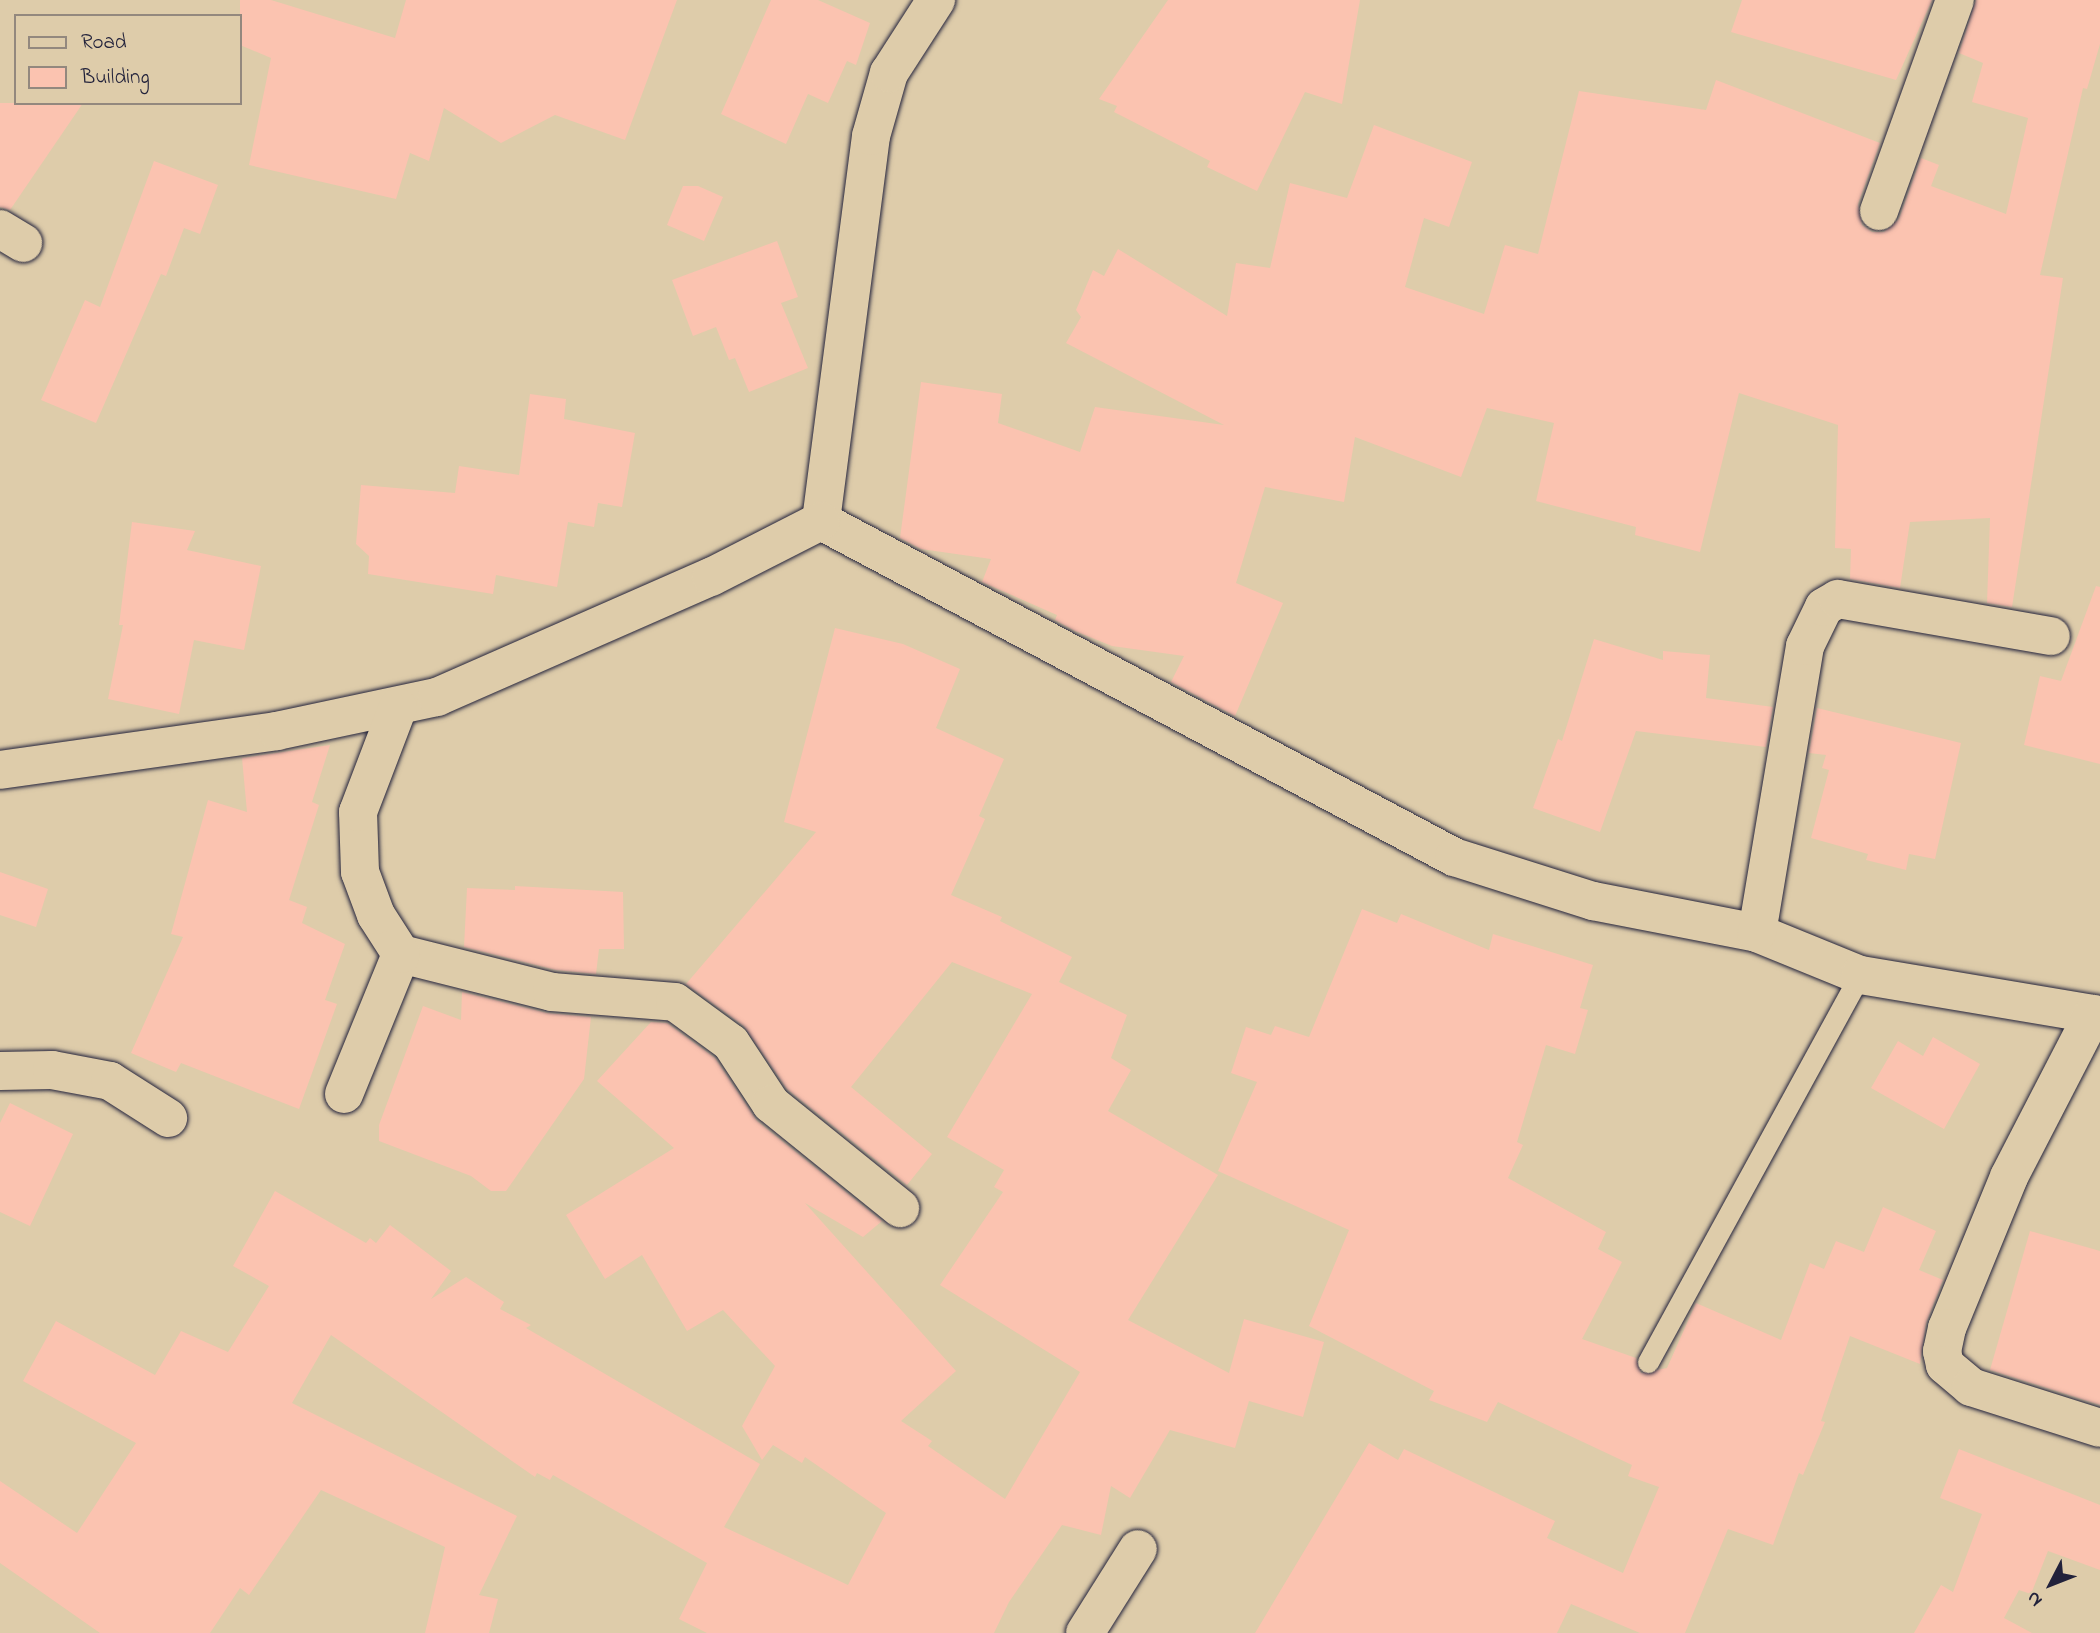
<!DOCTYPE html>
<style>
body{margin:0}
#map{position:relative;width:2100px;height:1633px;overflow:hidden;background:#deccaa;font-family:"Indie Flower",sans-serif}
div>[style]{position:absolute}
.building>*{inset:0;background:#fbc3b0}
.roads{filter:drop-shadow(0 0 2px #22223b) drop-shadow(0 0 2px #22223b)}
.lane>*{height:21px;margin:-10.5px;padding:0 10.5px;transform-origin:10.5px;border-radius:10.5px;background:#deccaa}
.street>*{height:38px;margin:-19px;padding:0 19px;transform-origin:19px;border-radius:19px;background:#deccaa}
span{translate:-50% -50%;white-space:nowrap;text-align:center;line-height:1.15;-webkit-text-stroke:6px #deccaa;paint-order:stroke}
.legend{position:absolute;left:14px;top:14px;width:228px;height:91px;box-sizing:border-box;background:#deccaa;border:2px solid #93887e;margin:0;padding:9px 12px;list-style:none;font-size:21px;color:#22223b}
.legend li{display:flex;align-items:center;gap:14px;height:35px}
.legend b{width:35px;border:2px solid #93887e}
.north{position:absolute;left:2016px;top:1549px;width:70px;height:70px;-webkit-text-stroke:5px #deccaa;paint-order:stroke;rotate:228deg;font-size:19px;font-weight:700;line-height:28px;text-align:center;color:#22223b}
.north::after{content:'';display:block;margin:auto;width:24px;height:32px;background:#22223b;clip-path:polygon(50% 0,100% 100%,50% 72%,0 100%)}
</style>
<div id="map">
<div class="building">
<i style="clip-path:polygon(240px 0,271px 0,395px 38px,406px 0,677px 0,625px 140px,555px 115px,501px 143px,444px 108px,429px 161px,410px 153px,396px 199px,249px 165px,271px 58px,240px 45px)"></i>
<i style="clip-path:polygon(771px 0,818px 0,870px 23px,856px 65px,847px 61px,828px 103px,808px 94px,786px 144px,721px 114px)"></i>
<i style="clip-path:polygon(1168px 0,1360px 0,1342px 104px,1305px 92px,1257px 191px,1207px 167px,1210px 161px,1114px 112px,1117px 106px,1099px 99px)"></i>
<i style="clip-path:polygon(1742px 0,1932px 0,1896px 80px,1731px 32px)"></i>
<i style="clip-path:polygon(1976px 0,2100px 0,2100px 44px,2087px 89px,2083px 88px,2040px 275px,2063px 278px,2012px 607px,1987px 603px,1990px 518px,1910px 522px,1900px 588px,1850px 579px,1851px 549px,1835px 548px,1838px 425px,1739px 393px,1700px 552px,1635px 535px,1636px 527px,1536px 501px,1554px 423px,1487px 408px,1461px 477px,1355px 437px,1344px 502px,1265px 487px,1236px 583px,1283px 603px,1235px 716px,1171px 682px,1184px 656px,1112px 646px,1075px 631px,1055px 620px,1057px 615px,982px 582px,991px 559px,921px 549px,900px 538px,921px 382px,1002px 394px,998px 423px,1080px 452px,1095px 407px,1224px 425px,1066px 343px,1081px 317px,1076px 310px,1093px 270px,1104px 276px,1118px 249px,1227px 316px,1236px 263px,1270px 268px,1290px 183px,1347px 198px,1374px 125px,1472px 162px,1449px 227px,1424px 218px,1405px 287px,1484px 314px,1505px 245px,1538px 254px,1579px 91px,1706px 110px,1716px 80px,1880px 143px,1858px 204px,1862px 225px,1872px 232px,1884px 232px,1899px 219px,1921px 158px,1939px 165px,1931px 186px,2006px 214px,2028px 118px,1972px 102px,1983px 63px,1959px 53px)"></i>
<i style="clip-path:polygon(0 103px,83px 103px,10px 210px,0 207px)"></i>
<i style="clip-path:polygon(154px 161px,218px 185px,200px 234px,184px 228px,166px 276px,161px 274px,96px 423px,41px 400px,85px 300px,100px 307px)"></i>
<i style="clip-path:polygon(683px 186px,698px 186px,723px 197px,704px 241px,667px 225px)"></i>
<i style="clip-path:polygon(777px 241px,798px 297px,781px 303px,808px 368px,749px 392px,735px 358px,729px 360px,716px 327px,693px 336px,672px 280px)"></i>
<i style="clip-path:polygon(530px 394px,566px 399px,564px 419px,635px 433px,622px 507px,598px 503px,594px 527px,568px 522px,557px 587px,496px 575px,493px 594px,368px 574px,369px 556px,356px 544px,361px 485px,455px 493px,459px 466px,519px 475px)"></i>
<i style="clip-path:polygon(132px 522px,195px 531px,187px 550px,261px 566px,244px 650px,194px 640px,179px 714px,108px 699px,123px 625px,119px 625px)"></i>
<i style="clip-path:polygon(2096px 586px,2100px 587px,2100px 764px,2024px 745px,2040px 676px,2061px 681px)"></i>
<i style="clip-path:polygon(835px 628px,903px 644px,960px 669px,936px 728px,1004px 759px,979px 816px,985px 819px,951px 895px,1002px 917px,1000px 921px,1072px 957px,1059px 982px,1127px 1015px,1111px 1058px,1131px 1070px,1108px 1111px,1218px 1175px,1128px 1320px,1229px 1373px,1244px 1319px,1324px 1342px,1303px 1417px,1249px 1401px,1235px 1448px,1170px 1430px,1130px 1498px,1111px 1486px,1101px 1535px,1062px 1525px,1009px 1602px,994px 1633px,707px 1633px,679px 1619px,707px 1563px,553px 1475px,550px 1480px,537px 1473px,535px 1477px,331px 1335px,292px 1403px,517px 1516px,479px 1595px,498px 1599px,489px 1633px,425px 1633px,445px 1547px,321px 1490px,249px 1595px,240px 1588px,210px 1633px,100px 1633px,0 1563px,0 1481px,77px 1533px,136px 1443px,23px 1381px,56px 1321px,155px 1375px,181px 1331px,228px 1352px,269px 1286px,233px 1266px,275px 1191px,366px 1243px,370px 1238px,376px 1243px,390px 1225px,451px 1271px,431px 1299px,466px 1277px,504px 1302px,500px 1309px,531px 1325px,526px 1328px,760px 1464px,724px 1527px,848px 1585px,886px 1513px,805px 1457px,802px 1463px,773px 1445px,762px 1460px,742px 1426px,775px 1366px,723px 1310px,687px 1331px,642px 1255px,605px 1279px,566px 1215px,674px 1148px,597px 1081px,651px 1022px,667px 1023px,715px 1058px,757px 1121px,882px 1221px,863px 1237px,805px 1203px,956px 1371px,901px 1421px,932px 1441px,928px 1446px,1005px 1499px,1080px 1372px,940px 1285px,1003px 1192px,994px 1187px,1004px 1170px,947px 1137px,1032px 994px,952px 962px,851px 1087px,932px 1154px,907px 1185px,787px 1089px,744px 1026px,686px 984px,816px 832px,784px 822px)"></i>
<i style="clip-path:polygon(1594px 639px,1663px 660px,1663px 651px,1710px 655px,1706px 698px,1773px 707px,1766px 747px,1636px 731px,1600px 832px,1533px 808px,1558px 739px,1562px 741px)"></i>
<i style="clip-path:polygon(1817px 708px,1961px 743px,1935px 859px,1909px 854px,1906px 870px,1866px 860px,1868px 854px,1811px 838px,1829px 770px,1822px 768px,1826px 755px,1809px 753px)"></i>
<i style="clip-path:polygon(330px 745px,312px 802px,319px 805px,289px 900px,307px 907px,302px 923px,345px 944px,325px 1000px,337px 1004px,299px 1109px,181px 1063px,176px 1072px,131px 1053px,183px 937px,171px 934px,208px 800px,247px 812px,242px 758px)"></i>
<i style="clip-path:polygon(0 872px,48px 889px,36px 927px,0 915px)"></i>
<i style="clip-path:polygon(515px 886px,623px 892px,624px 949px,599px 949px,596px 974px,556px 970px,464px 947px,467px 888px,515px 890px)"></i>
<i style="clip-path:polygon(1362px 909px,1397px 923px,1401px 914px,1489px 950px,1493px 934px,1593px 965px,1580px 1008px,1588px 1010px,1575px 1054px,1546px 1045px,1517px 1142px,1523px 1145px,1508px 1178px,1606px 1232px,1598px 1249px,1622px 1262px,1582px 1339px,1636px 1358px,1641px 1373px,1667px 1368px,1696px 1303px,1781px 1340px,1810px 1263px,1824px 1269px,1836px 1241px,1864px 1252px,1883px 1207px,1936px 1231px,1919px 1270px,1943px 1280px,1926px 1323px,1920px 1364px,1850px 1336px,1821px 1421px,1825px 1422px,1803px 1475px,1799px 1473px,1773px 1545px,1728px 1529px,1685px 1633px,1640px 1633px,1571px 1604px,1557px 1633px,1255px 1633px,1369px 1443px,1398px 1460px,1404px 1449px,1555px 1521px,1547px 1538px,1623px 1573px,1659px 1487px,1628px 1476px,1632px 1465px,1498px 1402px,1487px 1422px,1429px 1400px,1434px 1391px,1309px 1326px,1349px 1230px,1218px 1171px,1257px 1082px,1231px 1073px,1246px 1027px,1271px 1035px,1275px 1026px,1309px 1037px)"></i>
<i style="clip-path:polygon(462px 992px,547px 1013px,591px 1017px,584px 1079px,506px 1191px,491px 1191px,471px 1176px,379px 1141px,379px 1125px,423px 1006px,461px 1020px)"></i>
<i style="clip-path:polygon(1933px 1037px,1980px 1064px,1944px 1129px,1871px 1088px,1898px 1041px,1923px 1056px)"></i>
<i style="clip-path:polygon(10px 1103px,73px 1134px,30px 1226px,0 1212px,0 1123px)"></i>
<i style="clip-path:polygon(2030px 1231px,2100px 1251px,2100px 1405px,1990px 1370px)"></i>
<i style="clip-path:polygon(1959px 1449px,2100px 1505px,2100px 1570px,2048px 1551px,2031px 1594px,2019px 1590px,2004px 1618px,2032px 1633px,1914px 1633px,1941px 1585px,1953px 1592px,1982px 1514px,1940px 1498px)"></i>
</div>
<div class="roads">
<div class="lane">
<i style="left:1648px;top:1362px;width:441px;rotate:-61.3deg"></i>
</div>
<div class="street">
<i style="left:1879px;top:211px;width:224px;rotate:-70.2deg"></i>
<i style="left:0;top:229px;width:27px;rotate:31deg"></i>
<i style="left:821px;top:521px;width:717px;rotate:27.96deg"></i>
<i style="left:1454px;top:857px;width:146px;rotate:17.6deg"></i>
<i style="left:1593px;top:901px;width:167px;rotate:11deg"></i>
<i style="left:1757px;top:933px;width:111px;rotate:22.2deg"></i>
<i style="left:1860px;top:975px;width:243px;rotate:9.5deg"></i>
<i style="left:821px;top:521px;width:388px;rotate:-82.6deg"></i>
<i style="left:871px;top:136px;width:66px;rotate:-74.1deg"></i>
<i style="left:889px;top:73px;width:87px;rotate:-57.2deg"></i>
<i style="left:0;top:770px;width:280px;rotate:-8deg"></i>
<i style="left:277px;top:731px;width:164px;rotate:-12deg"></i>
<i style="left:437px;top:697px;width:299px;rotate:-23.7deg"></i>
<i style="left:711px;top:577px;width:123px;rotate:-27deg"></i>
<i style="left:1757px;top:933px;width:291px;rotate:-80.5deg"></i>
<i style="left:1805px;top:646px;width:43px;rotate:-64deg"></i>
<i style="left:1824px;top:607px;width:16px;rotate:-30deg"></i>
<i style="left:1838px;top:599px;width:216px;rotate:9.9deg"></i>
<i style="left:401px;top:954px;width:156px;rotate:14.1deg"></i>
<i style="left:552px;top:992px;width:123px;rotate:4.6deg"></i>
<i style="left:675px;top:1002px;width:69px;rotate:36.2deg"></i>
<i style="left:731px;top:1043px;width:73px;rotate:56.7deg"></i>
<i style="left:771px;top:1104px;width:166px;rotate:38.9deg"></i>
<i style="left:2093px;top:1014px;width:183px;rotate:117.3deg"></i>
<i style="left:2009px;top:1177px;width:163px;rotate:112.3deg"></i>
<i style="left:1947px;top:1328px;width:24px;rotate:102deg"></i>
<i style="left:1942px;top:1351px;width:14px;rotate:78deg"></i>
<i style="left:1945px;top:1365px;width:34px;rotate:40deg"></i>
<i style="left:1971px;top:1387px;width:135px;rotate:17.6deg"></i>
<i style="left:0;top:1071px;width:52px;rotate:-1.1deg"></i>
<i style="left:52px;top:1070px;width:59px;rotate:10.7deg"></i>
<i style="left:110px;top:1081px;width:69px;rotate:32.5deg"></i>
<i style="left:344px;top:1094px;width:151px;rotate:-67.8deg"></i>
<i style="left:401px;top:954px;width:46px;rotate:-122.7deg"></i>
<i style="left:376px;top:915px;width:46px;rotate:-110.4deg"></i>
<i style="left:360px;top:872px;width:60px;rotate:-91.9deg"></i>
<i style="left:358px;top:812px;width:112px;rotate:-69.1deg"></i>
<i style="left:1085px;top:1633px;width:99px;rotate:-57.8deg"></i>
</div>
</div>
<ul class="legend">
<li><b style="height:9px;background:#deccaa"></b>Road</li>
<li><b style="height:19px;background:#fbc3b0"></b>Building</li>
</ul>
<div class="north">N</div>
</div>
